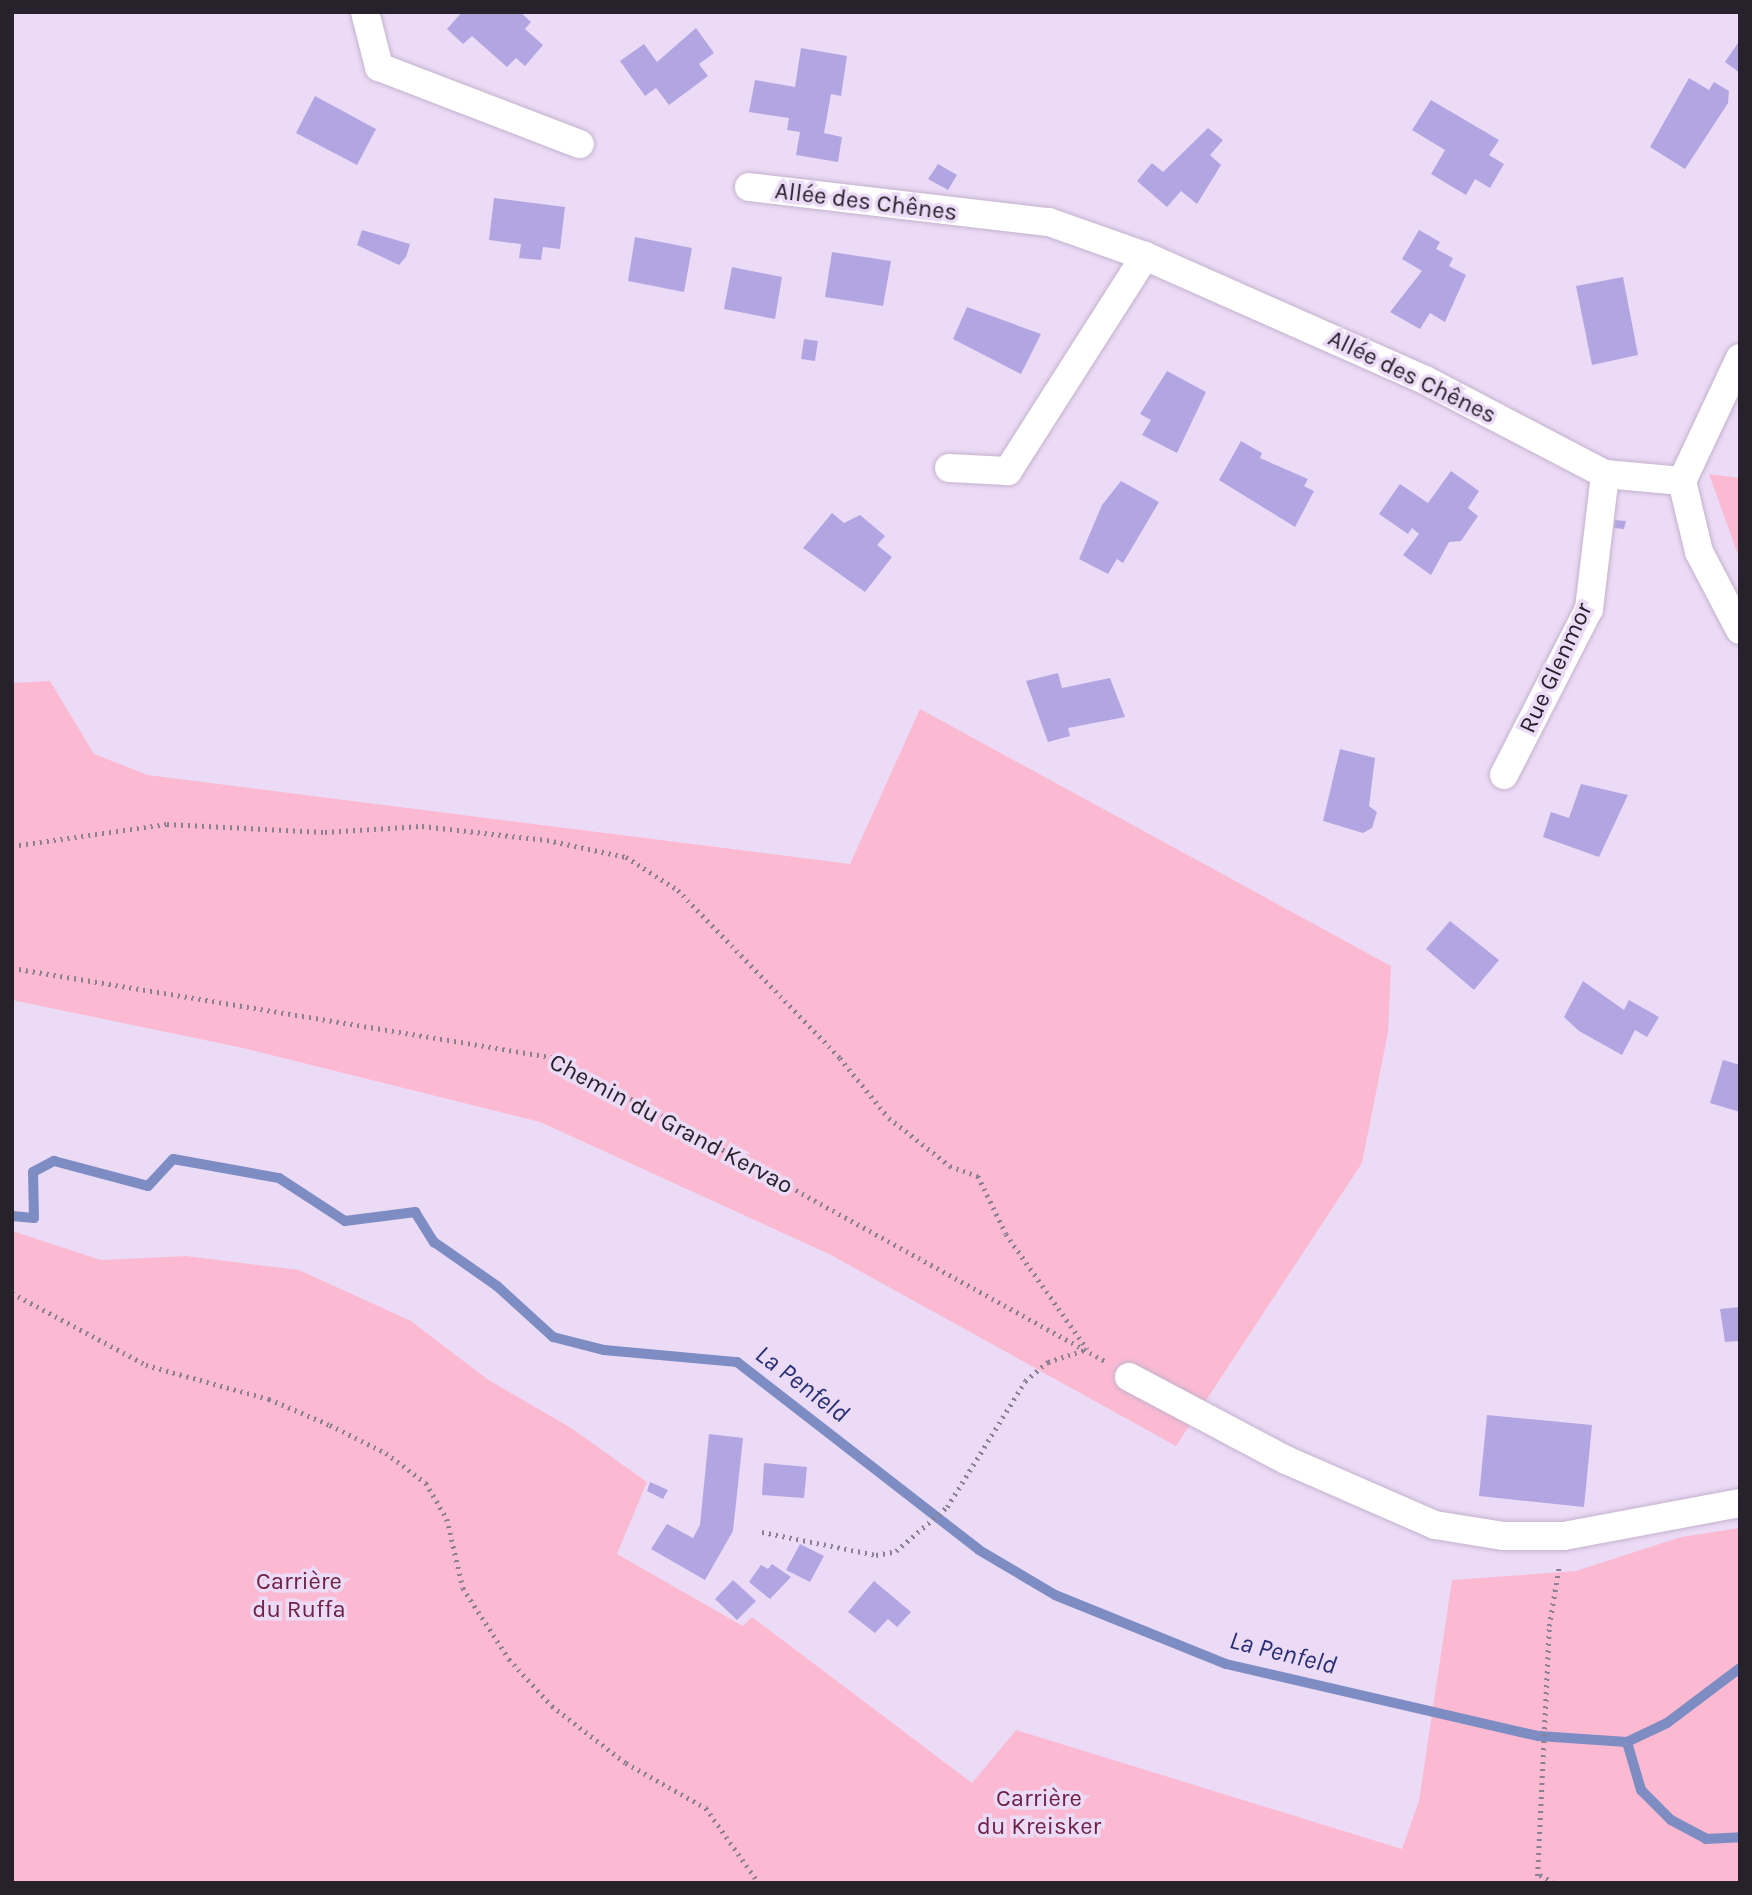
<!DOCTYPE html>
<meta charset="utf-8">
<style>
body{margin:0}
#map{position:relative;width:1752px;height:1895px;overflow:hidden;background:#ecdbf6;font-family:Karla,sans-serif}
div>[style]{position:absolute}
.green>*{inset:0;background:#fbbad2}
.stream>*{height:10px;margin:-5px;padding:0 5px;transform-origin:5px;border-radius:5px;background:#7e8cc4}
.building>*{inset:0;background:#b2a6e2}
.path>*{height:4.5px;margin-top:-2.25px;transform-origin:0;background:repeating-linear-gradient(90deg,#8b7f92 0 2px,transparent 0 7px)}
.roads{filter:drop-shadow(0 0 2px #c3b2cc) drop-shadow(0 0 2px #c3b2cc)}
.street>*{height:28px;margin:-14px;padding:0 14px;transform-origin:14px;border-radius:14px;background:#fff}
span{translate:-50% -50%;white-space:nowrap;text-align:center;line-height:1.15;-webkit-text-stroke:7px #ecdbf6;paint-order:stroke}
.street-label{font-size:24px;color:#27212b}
.park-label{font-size:24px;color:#702246}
.water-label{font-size:26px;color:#273074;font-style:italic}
.frame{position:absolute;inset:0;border:14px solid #27212b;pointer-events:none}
</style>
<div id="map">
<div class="green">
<i style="clip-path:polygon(1709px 474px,1740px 478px,1740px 560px)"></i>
<i style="clip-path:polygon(50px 681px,94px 754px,148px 775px,850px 864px,920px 709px,1391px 966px,1388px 1032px,1362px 1163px,1176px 1446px,829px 1254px,540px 1122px,243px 1048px,12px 1000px,12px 683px)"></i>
<i style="clip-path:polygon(12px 1231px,101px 1260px,186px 1256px,299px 1270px,411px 1321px,487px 1379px,571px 1428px,647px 1482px,617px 1554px,743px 1626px,752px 1617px,972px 1783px,1016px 1730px,1402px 1849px,1419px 1801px,1452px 1580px,1576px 1571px,1681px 1537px,1740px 1528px,1740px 1883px,12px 1883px)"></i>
</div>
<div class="stream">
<i style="left:12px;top:1216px;width:22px;rotate:5deg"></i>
<i style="left:34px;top:1218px;width:46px;rotate:-91.2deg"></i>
<i style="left:33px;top:1172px;width:24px;rotate:-28deg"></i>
<i style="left:54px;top:1161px;width:97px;rotate:14.9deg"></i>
<i style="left:148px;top:1186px;width:37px;rotate:-47deg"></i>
<i style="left:173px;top:1159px;width:108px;rotate:10.2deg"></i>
<i style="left:279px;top:1178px;width:79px;rotate:33.1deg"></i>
<i style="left:345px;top:1221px;width:71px;rotate:-7.3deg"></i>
<i style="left:415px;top:1212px;width:36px;rotate:58deg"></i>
<i style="left:434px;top:1242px;width:77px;rotate:34.9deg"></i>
<i style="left:497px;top:1286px;width:76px;rotate:42.3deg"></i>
<i style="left:553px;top:1337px;width:53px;rotate:14.3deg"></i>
<i style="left:604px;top:1350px;width:134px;rotate:5.2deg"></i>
<i style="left:737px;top:1362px;width:306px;rotate:37.8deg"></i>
<i style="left:979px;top:1550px;width:88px;rotate:30.6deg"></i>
<i style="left:1055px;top:1595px;width:184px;rotate:22deg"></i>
<i style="left:1226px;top:1664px;width:321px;rotate:13deg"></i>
<i style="left:1539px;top:1736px;width:88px;rotate:3.9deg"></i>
<i style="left:1627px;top:1742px;width:44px;rotate:-25.4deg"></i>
<i style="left:1667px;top:1723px;width:91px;rotate:-37deg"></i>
<i style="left:1627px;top:1742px;width:50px;rotate:73.7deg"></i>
<i style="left:1641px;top:1790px;width:42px;rotate:45deg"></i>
<i style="left:1671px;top:1820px;width:40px;rotate:28deg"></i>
<i style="left:1706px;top:1839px;width:34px;rotate:-3deg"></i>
</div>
<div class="building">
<i style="clip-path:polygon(462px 12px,520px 12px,531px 22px,525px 29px,543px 45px,525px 66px,516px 58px,507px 67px,472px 36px,463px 44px,447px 29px)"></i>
<i style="clip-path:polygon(696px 28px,714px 53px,699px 64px,708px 76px,669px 105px,656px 88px,645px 96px,620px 61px,644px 44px,657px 62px)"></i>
<i style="clip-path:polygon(1740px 40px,1740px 73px,1725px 62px)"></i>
<i style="clip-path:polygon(801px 48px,847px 56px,841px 96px,831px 94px,824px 133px,842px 137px,838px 162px,796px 155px,800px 132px,787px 130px,789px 118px,749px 112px,755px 80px,795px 87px)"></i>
<i style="clip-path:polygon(1689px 78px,1709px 90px,1714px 82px,1729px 91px,1728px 103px,1685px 169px,1650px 147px)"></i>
<i style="clip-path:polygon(315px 96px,376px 129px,357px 165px,296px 133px)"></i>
<i style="clip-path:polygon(1431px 100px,1499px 140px,1489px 155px,1504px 164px,1490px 188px,1475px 179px,1466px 195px,1431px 174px,1445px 150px,1412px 130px)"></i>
<i style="clip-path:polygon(1208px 128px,1223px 140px,1210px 155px,1221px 165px,1197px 204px,1181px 191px,1167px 207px,1137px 181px,1152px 163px,1163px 172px)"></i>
<i style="clip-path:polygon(938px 164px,957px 175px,948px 190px,928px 179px)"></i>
<i style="clip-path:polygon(494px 198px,565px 207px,560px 249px,543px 247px,541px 260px,519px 258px,521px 244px,489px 240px)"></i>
<i style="clip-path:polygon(362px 230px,410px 244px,406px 257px,399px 265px,357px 245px)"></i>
<i style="clip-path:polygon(1419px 230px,1440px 242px,1436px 249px,1453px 258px,1449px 266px,1466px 275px,1445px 322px,1430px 313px,1420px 329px,1390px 312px,1422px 271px,1402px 259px)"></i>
<i style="clip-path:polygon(635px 237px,692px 248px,684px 292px,628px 281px)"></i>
<i style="clip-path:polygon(832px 252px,891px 261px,883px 306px,825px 297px)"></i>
<i style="clip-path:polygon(732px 267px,782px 277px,775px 319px,724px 309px)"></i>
<i style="clip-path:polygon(1623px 277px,1638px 355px,1592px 365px,1576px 286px)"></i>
<i style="clip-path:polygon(967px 307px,1041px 334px,1021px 374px,953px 339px)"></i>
<i style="clip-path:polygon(804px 339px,818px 341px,815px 361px,801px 359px)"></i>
<i style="clip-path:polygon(1167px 371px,1206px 392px,1177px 453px,1142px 435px,1151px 420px,1140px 414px)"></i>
<i style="clip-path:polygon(1241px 441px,1262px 453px,1260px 458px,1308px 479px,1304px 486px,1314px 491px,1295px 527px,1219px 480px)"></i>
<i style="clip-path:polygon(1451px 471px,1479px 491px,1468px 508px,1478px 516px,1461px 541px,1449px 542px,1431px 575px,1403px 555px,1419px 534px,1412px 528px,1408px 534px,1379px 514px,1400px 484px,1428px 503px)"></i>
<i style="clip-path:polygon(1121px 481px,1159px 502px,1123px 563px,1117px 559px,1108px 574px,1079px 559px,1102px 505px)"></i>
<i style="clip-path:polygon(832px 513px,844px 523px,860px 515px,885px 536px,877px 545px,892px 557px,865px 592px,803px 548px)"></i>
<i style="clip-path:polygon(1615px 520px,1626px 521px,1624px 529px,1614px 528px)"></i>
<i style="clip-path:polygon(1058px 673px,1062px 688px,1110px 678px,1125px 717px,1068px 728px,1070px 736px,1048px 742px,1026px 681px)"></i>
<i style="clip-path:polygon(1340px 749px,1375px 758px,1369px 806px,1377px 812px,1372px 828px,1363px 833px,1323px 821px)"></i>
<i style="clip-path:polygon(1581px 784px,1628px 795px,1599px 857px,1543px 837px,1551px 812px,1569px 818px)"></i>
<i style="clip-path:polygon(1450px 921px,1499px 960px,1474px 990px,1426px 949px)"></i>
<i style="clip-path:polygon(1583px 981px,1624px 1010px,1629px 1000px,1659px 1017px,1647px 1037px,1635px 1030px,1622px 1055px,1579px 1031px,1564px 1017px)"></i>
<i style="clip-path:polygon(1723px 1060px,1740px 1065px,1740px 1112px,1710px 1103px)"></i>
<i style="clip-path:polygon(1740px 1307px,1740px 1341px,1725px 1342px,1720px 1309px)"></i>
<i style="clip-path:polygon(1487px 1415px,1592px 1425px,1584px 1507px,1479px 1496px)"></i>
<i style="clip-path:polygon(709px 1434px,743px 1438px,733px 1531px,705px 1580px,651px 1549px,667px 1524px,693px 1538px,700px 1525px)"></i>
<i style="clip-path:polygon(764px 1463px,807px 1467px,804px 1498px,762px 1495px)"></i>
<i style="clip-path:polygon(650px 1482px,668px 1490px,663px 1499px,647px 1491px)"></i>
<i style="clip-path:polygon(800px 1544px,824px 1556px,810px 1582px,786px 1570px)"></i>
<i style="clip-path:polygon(772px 1564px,791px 1577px,770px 1599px,749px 1582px,761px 1565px,768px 1569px)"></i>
<i style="clip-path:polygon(733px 1580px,756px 1601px,737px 1620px,715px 1599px)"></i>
<i style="clip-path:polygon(874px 1581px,911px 1612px,897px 1627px,888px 1619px,875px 1633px,848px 1612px)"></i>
</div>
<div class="path">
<i style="left:12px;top:846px;width:157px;rotate:-8.1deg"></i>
<i style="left:167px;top:824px;width:158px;rotate:2.9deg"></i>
<i style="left:325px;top:832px;width:97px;rotate:-3.5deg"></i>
<i style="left:422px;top:826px;width:126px;rotate:6.4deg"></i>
<i style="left:547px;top:840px;width:81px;rotate:12.1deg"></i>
<i style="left:626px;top:857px;width:62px;rotate:32.4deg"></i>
<i style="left:678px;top:890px;width:233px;rotate:46deg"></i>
<i style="left:840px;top:1058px;width:77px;rotate:50.8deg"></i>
<i style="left:889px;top:1118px;width:78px;rotate:38.2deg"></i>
<i style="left:950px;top:1166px;width:30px;rotate:20deg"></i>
<i style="left:978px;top:1176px;width:64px;rotate:64.2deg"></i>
<i style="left:1006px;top:1234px;width:141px;rotate:54.8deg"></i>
<i style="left:12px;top:968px;width:552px;rotate:9.38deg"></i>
<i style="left:557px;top:1058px;width:626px;rotate:28.94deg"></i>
<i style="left:12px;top:1293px;width:152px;rotate:28.2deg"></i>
<i style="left:146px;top:1365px;width:128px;rotate:15.5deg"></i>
<i style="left:269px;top:1399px;width:66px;rotate:23.1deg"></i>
<i style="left:330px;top:1425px;width:63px;rotate:26.6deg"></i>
<i style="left:386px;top:1453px;width:50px;rotate:36.9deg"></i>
<i style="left:426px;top:1483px;width:42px;rotate:59.7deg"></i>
<i style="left:447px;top:1519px;width:71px;rotate:76.9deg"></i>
<i style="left:463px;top:1588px;width:85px;rotate:57.1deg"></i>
<i style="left:509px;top:1659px;width:64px;rotate:47.5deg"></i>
<i style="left:552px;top:1706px;width:93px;rotate:37.6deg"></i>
<i style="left:626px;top:1763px;width:92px;rotate:29.4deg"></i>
<i style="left:706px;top:1808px;width:92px;rotate:54.8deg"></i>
<i style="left:762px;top:1532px;width:116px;rotate:11.4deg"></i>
<i style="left:876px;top:1555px;width:20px;rotate:-11deg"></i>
<i style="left:896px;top:1551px;width:67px;rotate:-40.8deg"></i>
<i style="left:947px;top:1507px;width:148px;rotate:-58.2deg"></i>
<i style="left:1025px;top:1381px;width:30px;rotate:-40deg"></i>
<i style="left:1048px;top:1362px;width:41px;rotate:-18.4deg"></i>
<i style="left:1540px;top:1875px;width:16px;rotate:30deg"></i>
<i style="left:1537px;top:1883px;width:257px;rotate:-87.3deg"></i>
<i style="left:1549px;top:1626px;width:60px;rotate:-80.4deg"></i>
</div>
<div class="roads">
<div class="street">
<i style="left:365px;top:12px;width:57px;rotate:75.7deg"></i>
<i style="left:379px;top:67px;width:215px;rotate:21deg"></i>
<i style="left:749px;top:187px;width:302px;rotate:6.7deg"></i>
<i style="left:1049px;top:222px;width:102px;rotate:19.5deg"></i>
<i style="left:1145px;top:256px;width:306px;rotate:23.9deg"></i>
<i style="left:1425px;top:380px;width:203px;rotate:27.6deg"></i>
<i style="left:1605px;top:474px;width:77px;rotate:5.2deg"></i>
<i style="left:1740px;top:358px;width:136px;rotate:115.2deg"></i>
<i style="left:1682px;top:481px;width:73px;rotate:76.5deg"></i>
<i style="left:1699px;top:552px;width:88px;rotate:62.3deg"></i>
<i style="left:949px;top:468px;width:59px;rotate:2.9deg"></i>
<i style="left:1008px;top:471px;width:255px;rotate:-57.5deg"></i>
<i style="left:1504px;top:775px;width:186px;rotate:-62.9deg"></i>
<i style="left:1589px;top:609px;width:136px;rotate:-83.2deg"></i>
<i style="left:1129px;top:1377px;width:178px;rotate:27.9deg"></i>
<i style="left:1286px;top:1460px;width:163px;rotate:23.6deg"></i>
<i style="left:1435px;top:1525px;width:70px;rotate:9.1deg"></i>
<i style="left:1504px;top:1536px;width:60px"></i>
<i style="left:1564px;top:1536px;width:179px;rotate:-10.6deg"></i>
</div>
</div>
<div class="street-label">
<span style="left:866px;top:202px;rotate:7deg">Allée des Chênes</span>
<span style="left:1412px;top:377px;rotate:26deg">Allée des Chênes</span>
<span style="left:1556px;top:668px;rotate:-65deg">Rue Glenmor</span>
<span style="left:671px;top:1124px;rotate:28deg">Chemin du Grand Kervao</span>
</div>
<div class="park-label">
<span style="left:299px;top:1596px">Carrière<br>du Ruffa</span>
<span style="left:1039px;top:1813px">Carrière<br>du Kreisker</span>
</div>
<div class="water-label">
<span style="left:802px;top:1384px;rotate:37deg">La Penfeld</span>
<span style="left:1283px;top:1653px;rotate:14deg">La Penfeld</span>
</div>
<div class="frame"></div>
</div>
